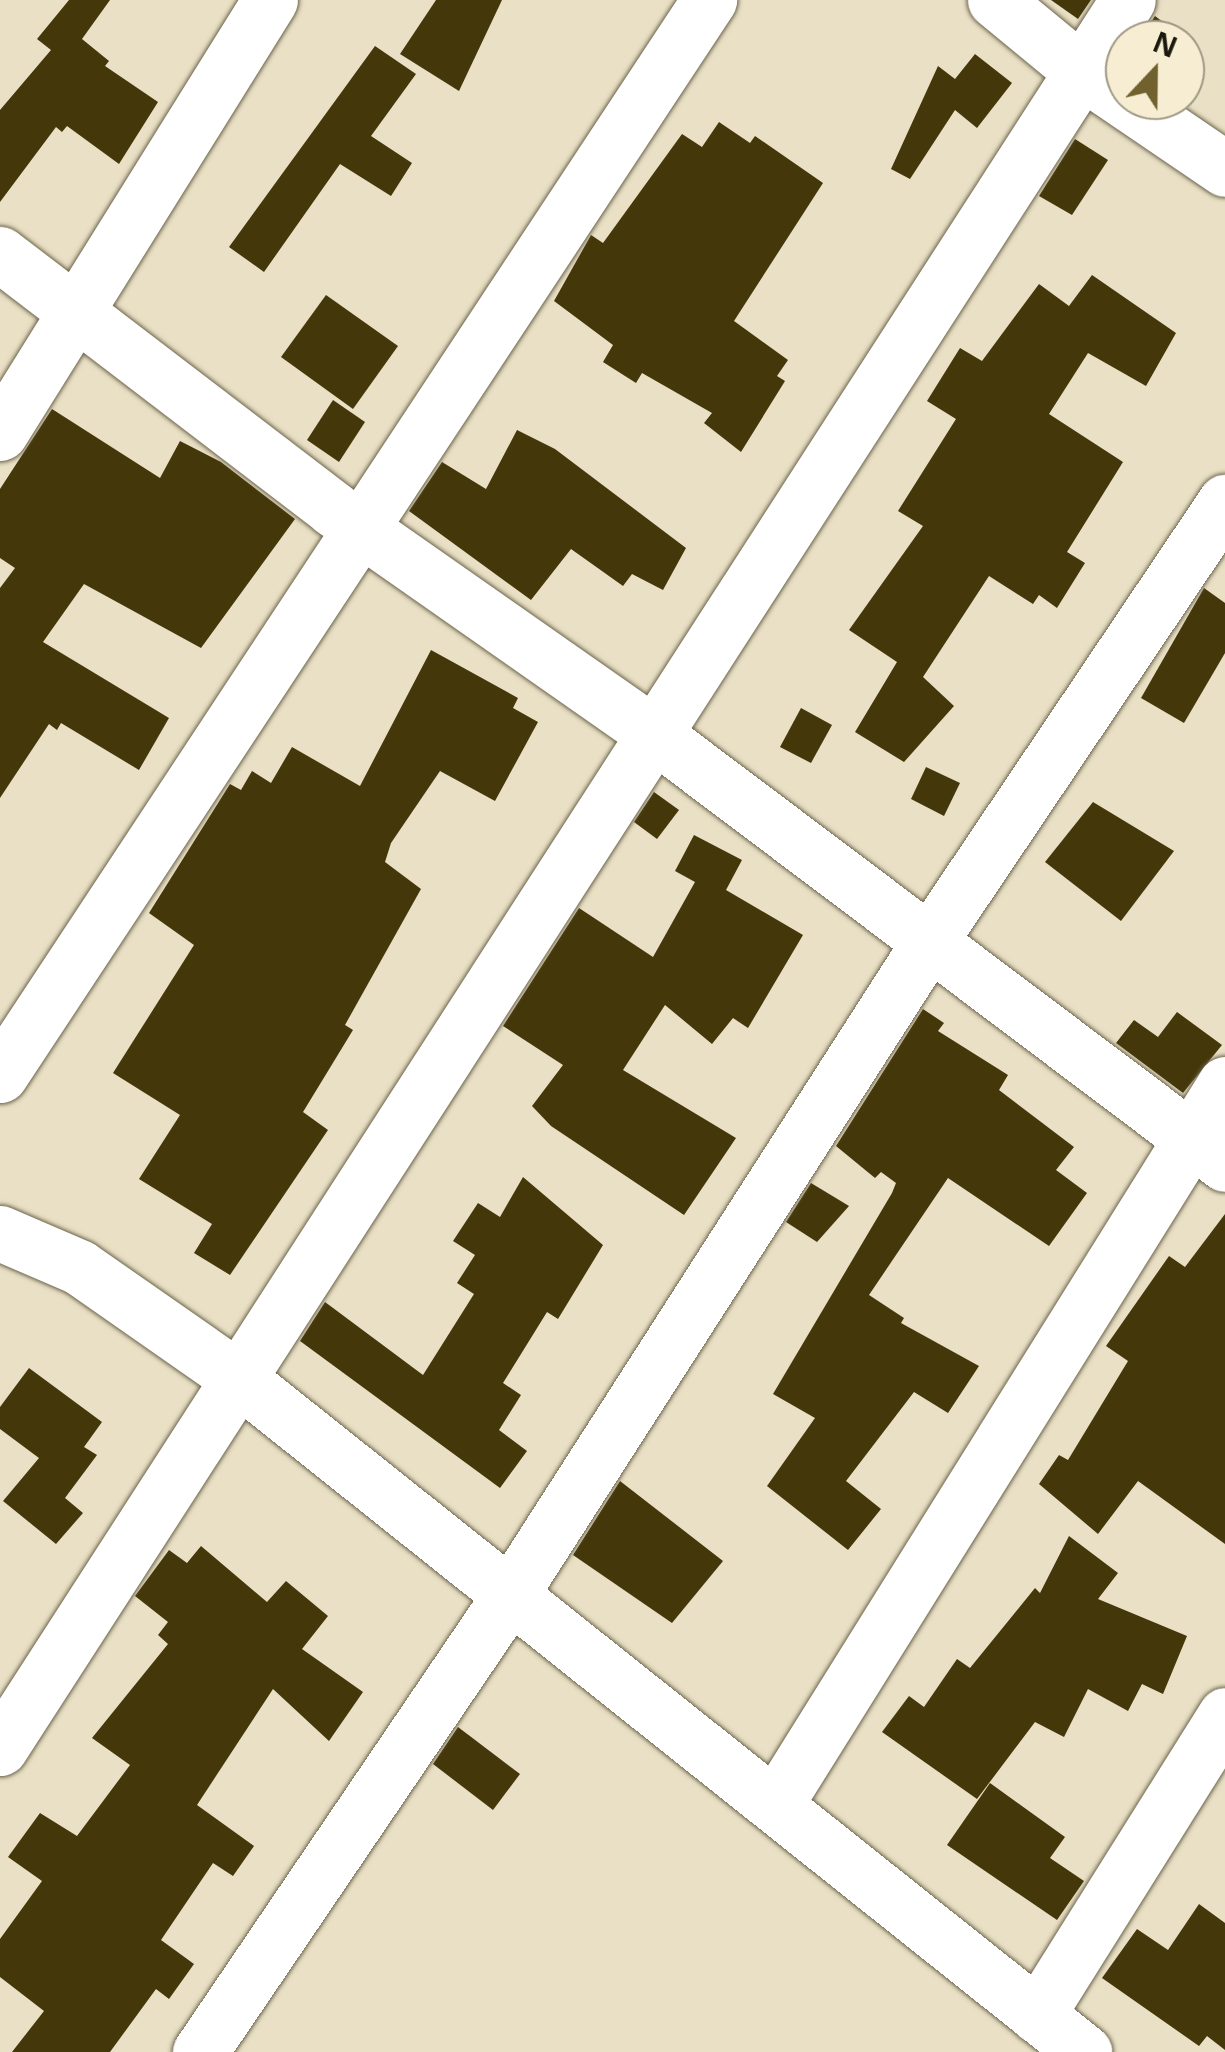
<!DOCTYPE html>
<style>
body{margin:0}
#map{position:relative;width:1225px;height:2052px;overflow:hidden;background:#e9e0c5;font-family:"Open Sans",sans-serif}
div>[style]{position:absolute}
.building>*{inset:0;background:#44370a}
.roads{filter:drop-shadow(0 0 2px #6b634b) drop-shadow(0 0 2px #6b634b)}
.minor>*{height:55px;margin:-27.5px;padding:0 27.5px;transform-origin:27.5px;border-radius:27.5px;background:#fff}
.major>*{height:55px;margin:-27.5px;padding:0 27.5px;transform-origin:27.5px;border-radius:27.5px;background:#fff}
span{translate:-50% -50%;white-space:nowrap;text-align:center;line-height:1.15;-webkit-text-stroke:10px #f6edd2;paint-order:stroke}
.north{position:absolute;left:1105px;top:20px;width:100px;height:100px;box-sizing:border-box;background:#f6edd2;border:2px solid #9e9884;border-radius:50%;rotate:22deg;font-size:28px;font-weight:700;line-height:40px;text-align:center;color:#1b180e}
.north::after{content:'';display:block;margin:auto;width:35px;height:45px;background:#70612e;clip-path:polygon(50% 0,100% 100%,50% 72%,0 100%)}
</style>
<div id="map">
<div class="building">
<i style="clip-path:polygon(69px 0,110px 0,82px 39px,109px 61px,105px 66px,158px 102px,119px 164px,67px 126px,62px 132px,56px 127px,0 202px,0 110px,51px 50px,37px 39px)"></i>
<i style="clip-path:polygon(436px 0,502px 0,459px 91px,400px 54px)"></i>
<i style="clip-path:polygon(1051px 0,1091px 0,1078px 19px)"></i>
<i style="clip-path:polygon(1155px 16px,1179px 34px,1175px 40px,1139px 40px)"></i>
<i style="clip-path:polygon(375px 46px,416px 74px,371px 136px,412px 163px,391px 196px,340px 164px,264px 272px,229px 247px)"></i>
<i style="clip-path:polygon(975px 54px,1012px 83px,977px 128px,955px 110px,910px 179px,891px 169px,938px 66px,955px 79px)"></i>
<i style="clip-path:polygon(719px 122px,750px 143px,755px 136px,823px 183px,734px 321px,788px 360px,777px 376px,785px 381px,741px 452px,704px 423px,712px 413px,642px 373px,636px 383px,603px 362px,613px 345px,554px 301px,591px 235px,603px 243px,682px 134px,702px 147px)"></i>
<i style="clip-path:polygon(1075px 139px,1108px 160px,1072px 215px,1039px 196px)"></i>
<i style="clip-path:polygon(1092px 275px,1176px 333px,1146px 386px,1088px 353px,1049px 414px,1123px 462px,1067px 552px,1085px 563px,1057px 608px,1039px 595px,1033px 604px,989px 576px,923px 677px,954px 706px,904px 762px,855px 732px,897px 662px,849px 630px,923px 526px,898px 511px,956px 419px,927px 401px,960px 348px,982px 361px,1039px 284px,1069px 306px)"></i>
<i style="clip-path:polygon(326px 295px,398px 346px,353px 409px,281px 357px)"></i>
<i style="clip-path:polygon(333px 400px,365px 422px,339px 462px,307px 440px)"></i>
<i style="clip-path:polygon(52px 409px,160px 478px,180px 441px,221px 462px,295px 519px,201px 648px,84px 584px,43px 642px,169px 718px,139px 770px,61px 723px,57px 730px,49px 724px,0 798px,0 588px,15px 568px,0 558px,0 489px)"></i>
<i style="clip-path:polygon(517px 430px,555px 449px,686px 548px,663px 590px,632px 574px,623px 586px,571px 549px,531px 600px,409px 511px,442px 462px,486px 489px)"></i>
<i style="clip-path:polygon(1204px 588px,1225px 603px,1225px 653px,1184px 723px,1141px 698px)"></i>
<i style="clip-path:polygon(431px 650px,518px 698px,513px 708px,538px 722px,495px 801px,440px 771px,391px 843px,385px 862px,421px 889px,345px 1025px,353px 1030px,303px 1112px,328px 1130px,230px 1275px,194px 1253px,212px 1224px,139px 1179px,180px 1115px,113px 1073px,194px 945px,149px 913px,230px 784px,241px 790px,252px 771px,271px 783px,292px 747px,360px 786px)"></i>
<i style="clip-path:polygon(801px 708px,832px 725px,811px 763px,780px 747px)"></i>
<i style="clip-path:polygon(926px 767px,960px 783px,944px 816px,911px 799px)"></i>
<i style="clip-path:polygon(654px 792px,679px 810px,657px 839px,634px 822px)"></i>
<i style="clip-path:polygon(1093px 802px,1174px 851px,1121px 921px,1045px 862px)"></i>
<i style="clip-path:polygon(694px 835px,742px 860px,726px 890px,803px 935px,748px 1028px,733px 1018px,712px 1044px,665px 1005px,623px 1070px,736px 1138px,684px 1215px,551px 1126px,532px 1106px,563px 1065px,503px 1026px,579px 908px,653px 957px,695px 882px,675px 871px)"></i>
<i style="clip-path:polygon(923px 1009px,944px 1023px,938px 1031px,1008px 1075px,999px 1090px,1074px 1147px,1056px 1170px,1087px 1193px,1049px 1246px,948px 1178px,869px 1295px,904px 1318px,901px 1323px,979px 1366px,948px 1413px,914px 1392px,846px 1481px,881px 1509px,848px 1550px,767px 1486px,815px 1418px,773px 1394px,892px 1193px,896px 1183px,881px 1172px,875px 1178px,836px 1146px)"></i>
<i style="clip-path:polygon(1177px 1012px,1222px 1045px,1183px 1093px,1116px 1043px,1134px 1020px,1158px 1037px)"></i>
<i style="clip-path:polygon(523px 1177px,603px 1245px,558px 1319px,547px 1312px,503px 1383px,521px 1395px,499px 1430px,527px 1451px,500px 1488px,300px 1341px,325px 1302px,423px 1375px,474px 1294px,457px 1283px,475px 1255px,453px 1241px,478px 1203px,500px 1217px)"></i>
<i style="clip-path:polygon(811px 1183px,849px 1206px,817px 1242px,786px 1222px)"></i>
<i style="clip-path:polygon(1225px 1214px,1225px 1544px,1138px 1481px,1098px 1534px,1039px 1484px,1059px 1455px,1068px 1460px,1128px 1361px,1106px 1346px,1169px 1256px,1185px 1267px)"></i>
<i style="clip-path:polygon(29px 1368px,102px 1422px,84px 1447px,97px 1455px,65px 1498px,83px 1513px,56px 1544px,3px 1501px,39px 1458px,0 1429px,0 1407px)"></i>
<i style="clip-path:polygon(620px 1481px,723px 1561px,672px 1623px,573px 1555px)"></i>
<i style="clip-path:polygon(1069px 1536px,1118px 1573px,1098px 1599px,1187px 1636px,1163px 1694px,1142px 1684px,1128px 1711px,1088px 1689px,1064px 1737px,1035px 1722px,977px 1799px,882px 1732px,909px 1696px,924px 1707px,957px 1659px,970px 1668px,1035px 1588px,1040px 1593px)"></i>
<i style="clip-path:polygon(201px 1546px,267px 1602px,286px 1581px,328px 1616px,302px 1649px,363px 1692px,329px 1741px,273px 1689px,197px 1805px,254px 1846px,233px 1876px,213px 1863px,161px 1940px,194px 1964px,169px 1999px,156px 1989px,110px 2052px,12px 2052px,44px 2011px,0 1977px,0 1939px,42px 1881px,8px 1857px,40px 1813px,77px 1836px,130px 1765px,92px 1738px,168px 1644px,158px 1635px,168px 1622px,135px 1596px,169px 1550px,187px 1563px)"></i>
<i style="clip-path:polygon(458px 1727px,520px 1774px,493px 1810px,433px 1764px)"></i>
<i style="clip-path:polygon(990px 1783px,1065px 1837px,1050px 1858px,1084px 1881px,1057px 1920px,947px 1845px)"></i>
<i style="clip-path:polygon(1199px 1904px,1225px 1923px,1225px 2050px,1207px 2036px,1199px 2046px,1102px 1978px,1137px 1929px,1168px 1950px)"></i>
</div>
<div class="roads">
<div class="minor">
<i style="left:995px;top:0;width:112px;rotate:39.5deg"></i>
<i style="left:1081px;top:71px;width:174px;rotate:34.2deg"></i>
<i style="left:0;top:254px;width:419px;rotate:37.4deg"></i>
<i style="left:333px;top:509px;width:388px;rotate:35deg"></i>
<i style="left:651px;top:732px;width:718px;rotate:36.97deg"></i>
<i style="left:0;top:433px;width:510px;rotate:-58.05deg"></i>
<i style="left:0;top:1075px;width:1288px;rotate:-56.59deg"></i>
<i style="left:0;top:1748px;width:2080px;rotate:-57.17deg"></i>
<i style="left:775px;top:1805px;width:850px;rotate:-58.03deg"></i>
<i style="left:1037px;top:2015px;width:354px;rotate:-57.9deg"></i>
<i style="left:200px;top:2052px;width:552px;rotate:-55.85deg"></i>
<i style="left:510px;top:1595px;width:779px;rotate:-57.31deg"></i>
<i style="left:931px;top:939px;width:527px;rotate:-56.07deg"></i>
</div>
<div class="major">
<i style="left:0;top:1233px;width:86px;rotate:23.3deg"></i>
<i style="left:79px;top:1267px;width:194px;rotate:34.9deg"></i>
<i style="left:238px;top:1378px;width:1082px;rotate:38.54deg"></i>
</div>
</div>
<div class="north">N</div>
</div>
